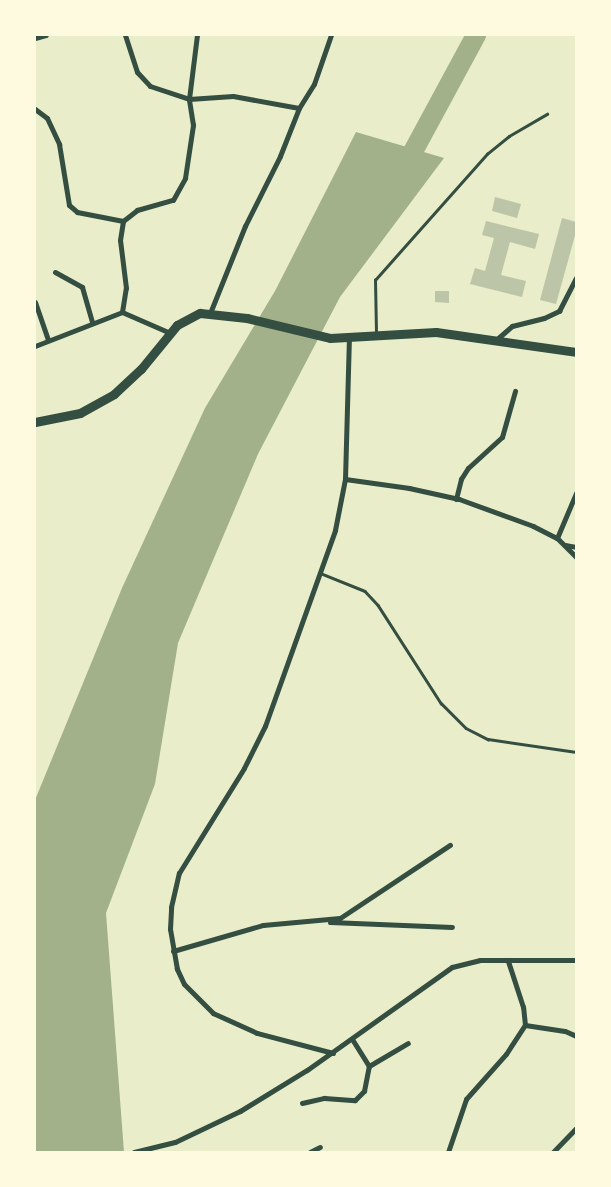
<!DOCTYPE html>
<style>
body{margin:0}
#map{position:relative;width:611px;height:1187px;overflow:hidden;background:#e9edc9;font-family:Commissioner,sans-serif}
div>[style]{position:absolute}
.water>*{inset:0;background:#a3b18a}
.river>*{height:20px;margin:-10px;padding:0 10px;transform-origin:10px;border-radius:10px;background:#a3b18a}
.building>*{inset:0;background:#bcc5a7}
.service>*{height:2.5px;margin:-1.25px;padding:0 1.25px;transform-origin:1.25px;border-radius:1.25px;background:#344e41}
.minor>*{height:5px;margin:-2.5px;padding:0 2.5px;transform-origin:2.5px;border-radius:2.5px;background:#344e41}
.trunk>*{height:9px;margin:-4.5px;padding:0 4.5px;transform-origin:4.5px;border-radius:4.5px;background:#344e41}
span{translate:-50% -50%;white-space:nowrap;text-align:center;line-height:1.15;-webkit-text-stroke:5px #fefae0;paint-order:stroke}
.frame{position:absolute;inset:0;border:36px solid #fefae0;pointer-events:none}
</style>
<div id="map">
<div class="water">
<i style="clip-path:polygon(356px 132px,444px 158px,340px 297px,258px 454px,178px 643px,155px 784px,106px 913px,124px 1152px,35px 1152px,35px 800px,122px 588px,205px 408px,275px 291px)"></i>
</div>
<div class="river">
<i style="left:402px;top:172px;width:156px;rotate:-61.6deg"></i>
</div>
<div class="building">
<i style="clip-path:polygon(495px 197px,521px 204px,517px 218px,492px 211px)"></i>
<i style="clip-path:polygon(562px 218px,576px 222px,576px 232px,556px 304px,540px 300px)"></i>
<i style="clip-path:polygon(486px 221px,539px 234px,535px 249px,510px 242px,501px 275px,526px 281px,522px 297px,470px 284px,475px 268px,485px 271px,494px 238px,482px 235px)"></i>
<i style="clip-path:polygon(435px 291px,449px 291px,449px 303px,435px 302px)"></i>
</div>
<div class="service">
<i style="left:376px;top:332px;width:52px;rotate:-91.1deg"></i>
<i style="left:375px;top:280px;width:169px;rotate:-48.4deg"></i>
<i style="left:487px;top:154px;width:28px;rotate:-39deg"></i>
<i style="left:509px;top:136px;width:44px;rotate:-30.1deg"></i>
<i style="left:320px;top:573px;width:48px;rotate:21.8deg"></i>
<i style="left:365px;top:591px;width:19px;rotate:47deg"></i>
<i style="left:378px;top:605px;width:117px;rotate:57.3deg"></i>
<i style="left:441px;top:703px;width:35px;rotate:45deg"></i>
<i style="left:466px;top:728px;width:25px;rotate:27deg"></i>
<i style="left:488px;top:739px;width:89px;rotate:8.4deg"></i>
</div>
<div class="minor">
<i style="left:125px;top:35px;width:39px;rotate:72deg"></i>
<i style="left:137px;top:72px;width:19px;rotate:47deg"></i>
<i style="left:150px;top:86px;width:41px;rotate:18.4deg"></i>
<i style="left:189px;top:99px;width:44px;rotate:-3.9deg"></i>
<i style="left:233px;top:96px;width:67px;rotate:10.3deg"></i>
<i style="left:35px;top:38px;width:11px;rotate:-15deg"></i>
<i style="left:35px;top:109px;width:15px;rotate:37deg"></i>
<i style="left:47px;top:118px;width:29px;rotate:65deg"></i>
<i style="left:59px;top:144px;width:62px;rotate:80.7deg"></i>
<i style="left:69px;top:205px;width:11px;rotate:41deg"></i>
<i style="left:77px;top:212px;width:47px;rotate:11.1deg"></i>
<i style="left:55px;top:272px;width:31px;rotate:29deg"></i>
<i style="left:82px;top:287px;width:36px;rotate:74deg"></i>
<i style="left:35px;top:302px;width:39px;rotate:71deg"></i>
<i style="left:122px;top:312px;width:52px;rotate:23.6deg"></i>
<i style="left:210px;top:313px;width:94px;rotate:-68.1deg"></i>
<i style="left:245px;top:226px;width:78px;rotate:-63.4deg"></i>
<i style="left:280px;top:156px;width:52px;rotate:-68.4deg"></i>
<i style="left:299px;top:108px;width:28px;rotate:-58deg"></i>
<i style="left:314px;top:84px;width:52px;rotate:-70.9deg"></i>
<i style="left:497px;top:339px;width:20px;rotate:-41deg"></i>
<i style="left:512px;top:326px;width:33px;rotate:-14deg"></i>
<i style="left:544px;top:318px;width:17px;rotate:-25deg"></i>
<i style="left:559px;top:311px;width:37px;rotate:-63deg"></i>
<i style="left:35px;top:346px;width:93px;rotate:-21.3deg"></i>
<i style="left:122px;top:312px;width:24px;rotate:-81deg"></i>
<i style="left:126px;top:288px;width:48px;rotate:-97.1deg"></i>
<i style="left:120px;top:240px;width:19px;rotate:-81deg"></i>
<i style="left:123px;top:221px;width:18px;rotate:-38deg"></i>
<i style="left:137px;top:210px;width:37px;rotate:-16deg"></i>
<i style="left:173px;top:200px;width:25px;rotate:-61deg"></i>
<i style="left:185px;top:178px;width:54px;rotate:-81.4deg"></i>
<i style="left:193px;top:125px;width:26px;rotate:-99deg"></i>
<i style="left:189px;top:99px;width:64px;rotate:-82.9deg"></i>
<i style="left:345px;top:479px;width:65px;rotate:8deg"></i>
<i style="left:409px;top:488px;width:51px;rotate:12.4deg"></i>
<i style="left:459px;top:499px;width:79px;rotate:20deg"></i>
<i style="left:533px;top:526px;width:27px;rotate:27deg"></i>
<i style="left:557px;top:538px;width:27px;rotate:45deg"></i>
<i style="left:456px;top:499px;width:21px;rotate:-76deg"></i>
<i style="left:461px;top:479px;width:13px;rotate:-58deg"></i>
<i style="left:468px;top:468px;width:46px;rotate:-42.4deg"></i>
<i style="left:502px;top:437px;width:48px;rotate:-74.2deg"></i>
<i style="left:557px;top:538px;width:49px;rotate:-67.1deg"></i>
<i style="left:565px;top:545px;width:11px;rotate:10deg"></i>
<i style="left:330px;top:922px;width:122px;rotate:2.3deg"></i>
<i style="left:173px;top:951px;width:94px;rotate:-16.1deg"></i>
<i style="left:263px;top:925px;width:77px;rotate:-5.2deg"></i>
<i style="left:340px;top:918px;width:132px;rotate:-33.6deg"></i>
<i style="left:525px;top:1025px;width:40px;rotate:8.5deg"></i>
<i style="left:565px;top:1031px;width:12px;rotate:24deg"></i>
<i style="left:352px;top:1039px;width:32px;rotate:58deg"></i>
<i style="left:333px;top:1053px;width:79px;rotate:-165.3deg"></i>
<i style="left:257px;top:1033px;width:48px;rotate:-155.6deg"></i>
<i style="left:213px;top:1013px;width:41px;rotate:-135deg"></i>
<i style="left:184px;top:984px;width:17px;rotate:-115deg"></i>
<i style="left:177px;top:969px;width:41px;rotate:-99.9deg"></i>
<i style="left:170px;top:929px;width:22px;rotate:-87deg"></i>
<i style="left:171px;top:907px;width:35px;rotate:-77deg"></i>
<i style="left:179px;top:873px;width:123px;rotate:-58.2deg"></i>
<i style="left:244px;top:768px;width:47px;rotate:-63.4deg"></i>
<i style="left:265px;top:726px;width:208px;rotate:-70.3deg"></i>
<i style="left:335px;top:530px;width:52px;rotate:-78.9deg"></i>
<i style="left:345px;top:479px;width:141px;rotate:-88.4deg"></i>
<i style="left:302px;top:1103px;width:23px;rotate:-13deg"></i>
<i style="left:324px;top:1098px;width:31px;rotate:4deg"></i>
<i style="left:355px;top:1100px;width:13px;rotate:-45deg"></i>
<i style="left:364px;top:1091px;width:25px;rotate:-79deg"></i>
<i style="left:369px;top:1066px;width:45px;rotate:-30.5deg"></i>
<i style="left:134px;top:1152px;width:42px;rotate:-13.7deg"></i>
<i style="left:175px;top:1142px;width:72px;rotate:-25.5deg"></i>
<i style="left:240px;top:1111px;width:79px;rotate:-31.5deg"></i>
<i style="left:307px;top:1070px;width:178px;rotate:-35.4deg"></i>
<i style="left:452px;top:967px;width:29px;rotate:-14deg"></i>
<i style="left:480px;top:960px;width:96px"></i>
<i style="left:310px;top:1152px;width:11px;rotate:-27deg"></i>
<i style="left:448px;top:1152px;width:56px;rotate:-71.2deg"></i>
<i style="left:466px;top:1099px;width:60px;rotate:-48.4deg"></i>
<i style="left:506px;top:1054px;width:35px;rotate:-57deg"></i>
<i style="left:525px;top:1025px;width:18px;rotate:-96deg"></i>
<i style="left:523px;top:1007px;width:48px;rotate:-108.1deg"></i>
<i style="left:553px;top:1152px;width:33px;rotate:-46deg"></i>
</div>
<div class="trunk">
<i style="left:35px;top:422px;width:46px;rotate:-11.3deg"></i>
<i style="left:80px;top:413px;width:39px;rotate:-29deg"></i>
<i style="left:114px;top:394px;width:37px;rotate:-43deg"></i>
<i style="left:141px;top:369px;width:57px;rotate:-50.7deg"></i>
<i style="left:177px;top:325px;width:26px;rotate:-28deg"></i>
<i style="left:200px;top:313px;width:47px;rotate:6.1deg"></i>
<i style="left:247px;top:318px;width:85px;rotate:13.5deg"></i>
<i style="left:330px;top:338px;width:106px;rotate:-3.2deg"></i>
<i style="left:436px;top:332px;width:141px;rotate:8.1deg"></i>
</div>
<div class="frame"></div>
</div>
